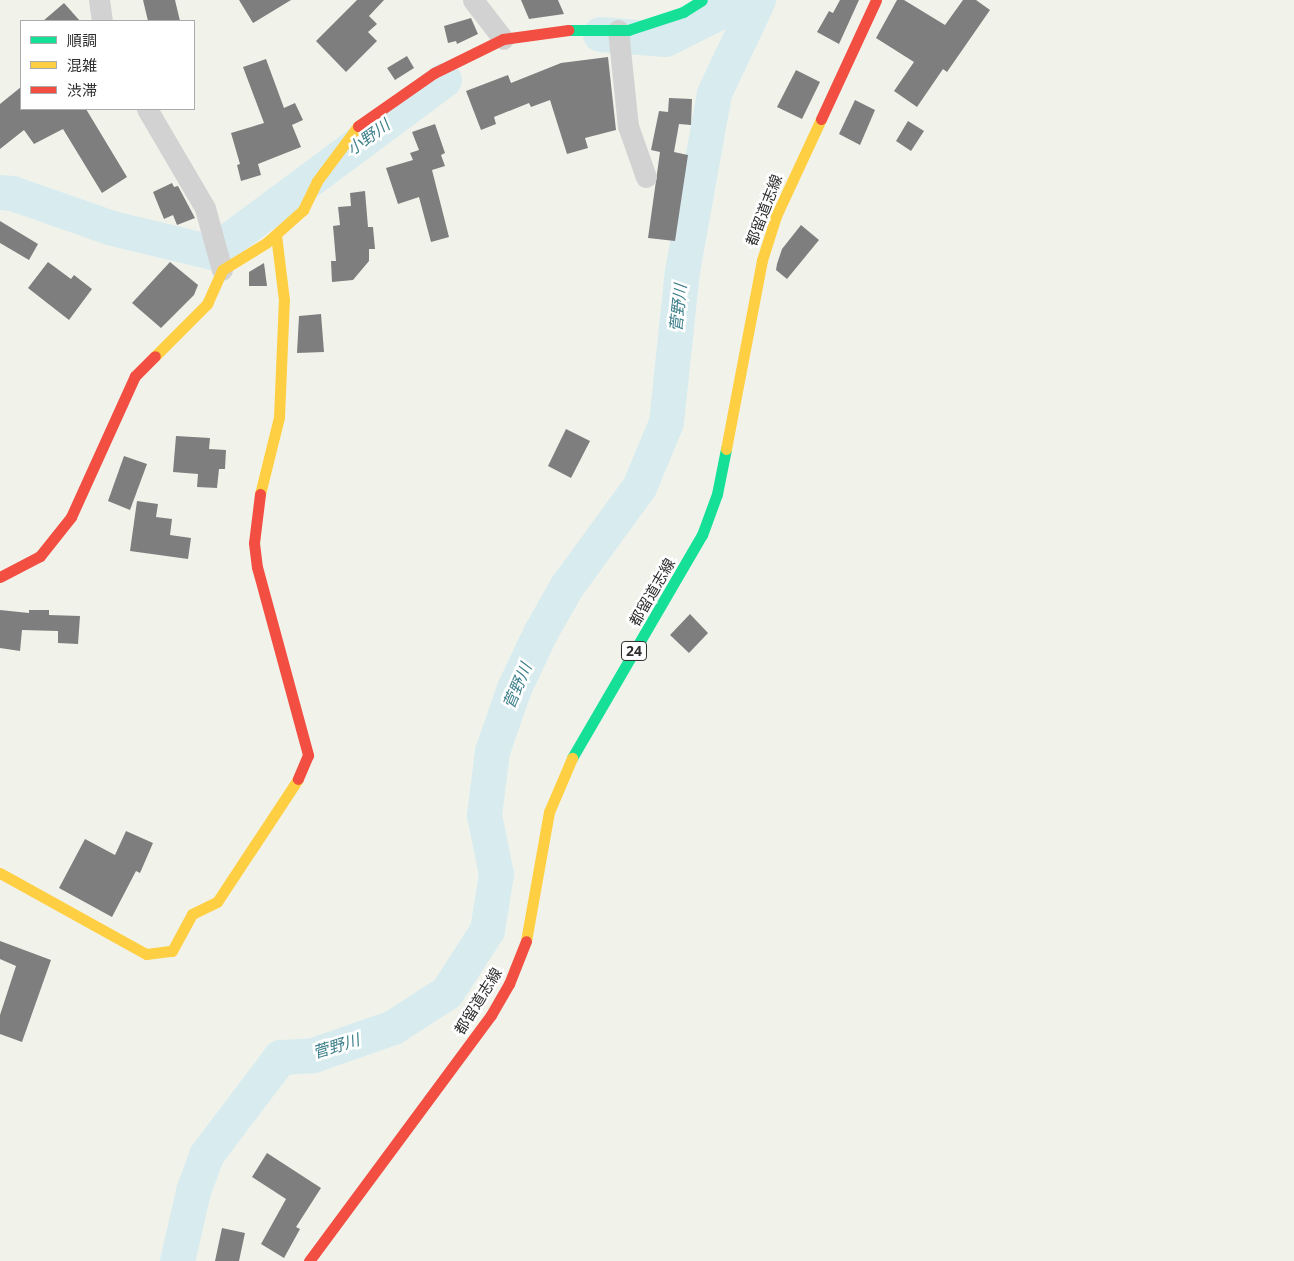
<!DOCTYPE html>
<meta charset="utf-8">
<style>
body{margin:0}
#map{position:relative;width:1294px;height:1261px;overflow:hidden;background:#fff;font-family:"Noto Sans","Noto Sans JP",sans-serif}
div>[style]{position:absolute}
.green>*{inset:0;background:#f1f3eb}
.river>*{height:35px;margin:-17.5px;padding:0 17.5px;transform-origin:17.5px;border-radius:17.5px;background:#d8ecf0}
.building>*{inset:0;background:#7e7e7e}
.street>*{height:21px;margin:-10.5px;padding:0 10.5px;transform-origin:10.5px;border-radius:10.5px;background:#d2d2d2}
.fast>*{height:11px;margin:-5.5px;padding:0 5.5px;transform-origin:5.5px;border-radius:5.5px;background:#16e098}
.slow>*{height:11px;margin:-5.5px;padding:0 5.5px;transform-origin:5.5px;border-radius:5.5px;background:#ffcf43}
.jam>*{height:11px;margin:-5.5px;padding:0 5.5px;transform-origin:5.5px;border-radius:5.5px;background:#f24e42}
span{translate:-50% -50%;white-space:nowrap;text-align:center;line-height:1.15;-webkit-text-stroke:5px #fff;paint-order:stroke}
.shield-label span{padding:1px 4px;background:#fff;border:1px solid;border-radius:4px;-webkit-text-stroke-width:0}
.shield-label{font-size:14px;color:#2d2d2d;font-weight:700}
.street-label{font-size:15px;color:#2d2d2d}
.water-label{font-size:16px;color:#3e808b;font-style:italic}
.legend{position:absolute;left:20px;top:20px;width:175px;height:90px;box-sizing:border-box;background:#fff;border:1px solid #ababab;margin:0;padding:6px 9px;list-style:none;font-size:15px;color:#2d2d2d}
.legend li{display:flex;align-items:center;gap:10px;height:25px}
.legend b{width:25px;border:1px solid #ababab}
</style>
<div id="map">
<div class="green">
<i style="clip-path:polygon(evenodd,0 0,1294px 0,1294px 1261px,0 1261px,0 0,21px 21px,194px 21px,194px 109px,21px 109px,21px 21px)"></i>
</div>
<div class="river">
<i style="left:600px;top:34px;width:65px;rotate:4.4deg"></i>
<i style="left:665px;top:39px;width:87px;rotate:-26.6deg"></i>
<i style="left:0;top:192px;width:12px;rotate:5deg"></i>
<i style="left:12px;top:193px;width:106px;rotate:19.3deg"></i>
<i style="left:112px;top:228px;width:103px;rotate:13.5deg"></i>
<i style="left:212px;top:252px;width:289px;rotate:-36.6deg"></i>
<i style="left:177px;top:1261px;width:72px;rotate:-77.1deg"></i>
<i style="left:193px;top:1191px;width:38px;rotate:-70deg"></i>
<i style="left:206px;top:1155px;width:123px;rotate:-52.9deg"></i>
<i style="left:280px;top:1057px;width:33px;rotate:-3deg"></i>
<i style="left:313px;top:1055px;width:85px;rotate:-19.3deg"></i>
<i style="left:393px;top:1027px;width:64px;rotate:-32.9deg"></i>
<i style="left:447px;top:992px;width:74px;rotate:-57.2deg"></i>
<i style="left:487px;top:930px;width:57px;rotate:-80.9deg"></i>
<i style="left:496px;top:874px;width:60px;rotate:-101.5deg"></i>
<i style="left:484px;top:815px;width:64px;rotate:-82.9deg"></i>
<i style="left:492px;top:751px;width:67px;rotate:-70.8deg"></i>
<i style="left:514px;top:688px;width:61px;rotate:-64.7deg"></i>
<i style="left:540px;top:633px;width:53px;rotate:-60.5deg"></i>
<i style="left:566px;top:587px;width:124px;rotate:-53.9deg"></i>
<i style="left:639px;top:487px;width:70px;rotate:-67.4deg"></i>
<i style="left:666px;top:422px;width:152px;rotate:-84deg"></i>
<i style="left:682px;top:271px;width:181px;rotate:-79.8deg"></i>
<i style="left:714px;top:93px;width:103px;rotate:-64.7deg"></i>
</div>
<div class="building">
<i style="clip-path:polygon(143px 0,175px 0,180px 21px,148px 21px)"></i>
<i style="clip-path:polygon(239px 0,291px 0,253px 23px)"></i>
<i style="clip-path:polygon(357px 0,384px 0,369px 16px,377px 24px,368px 32px,377px 41px,346px 72px,316px 41px)"></i>
<i style="clip-path:polygon(521px 0,558px 0,564px 14px,529px 19px)"></i>
<i style="clip-path:polygon(840px 0,859px 0,839px 44px,817px 32px,829px 11px,833px 13px)"></i>
<i style="clip-path:polygon(897px 0,904px 0,945px 25px,963px 0,976px 0,990px 10px,947px 72px,943px 69px,917px 107px,894px 91px,914px 62px,876px 38px)"></i>
<i style="clip-path:polygon(64px 3px,80px 21px,43px 21px)"></i>
<i style="clip-path:polygon(471px 18px,478px 34px,457px 44px,456px 41px,448px 43px,444px 26px)"></i>
<i style="clip-path:polygon(407px 56px,414px 68px,395px 80px,387px 68px)"></i>
<i style="clip-path:polygon(608px 57px,616px 130px,585px 138px,588px 148px,567px 154px,550px 100px,531px 107px,529px 103px,494px 117px,496px 124px,481px 130px,466px 91px,508px 75px,511px 83px,561px 63px)"></i>
<i style="clip-path:polygon(266px 59px,284px 108px,295px 103px,303px 120px,292px 125px,301px 147px,258px 164px,261px 175px,241px 181px,237px 165px,240px 164px,231px 133px,264px 123px,243px 67px)"></i>
<i style="clip-path:polygon(796px 70px,820px 82px,802px 119px,777px 107px)"></i>
<i style="clip-path:polygon(21px 87px,21px 109px,86px 109px,127px 177px,102px 193px,63px 129px,34px 144px,24px 130px,0 149px,0 104px)"></i>
<i style="clip-path:polygon(669px 98px,692px 99px,691px 125px,679px 124px,674px 152px,688px 155px,675px 241px,648px 238px,660px 152px,651px 150px,659px 111px,668px 112px)"></i>
<i style="clip-path:polygon(855px 100px,875px 110px,860px 145px,839px 134px)"></i>
<i style="clip-path:polygon(908px 121px,924px 131px,911px 151px,896px 141px)"></i>
<i style="clip-path:polygon(435px 124px,445px 153px,441px 155px,445px 166px,432px 170px,449px 237px,431px 242px,419px 197px,398px 204px,386px 168px,413px 160px,410px 153px,419px 150px,412px 132px)"></i>
<i style="clip-path:polygon(172px 183px,174px 187px,178px 186px,195px 218px,177px 225px,173px 215px,164px 219px,153px 192px)"></i>
<i style="clip-path:polygon(365px 191px,368px 227px,373px 227px,375px 249px,369px 249px,369px 261px,353px 280px,332px 282px,331px 261px,336px 261px,333px 226px,340px 225px,338px 207px,351px 206px,350px 193px)"></i>
<i style="clip-path:polygon(0 221px,38px 244px,29px 260px,0 243px)"></i>
<i style="clip-path:polygon(801px 225px,819px 240px,787px 279px,776px 270px,777px 264px,782px 249px)"></i>
<i style="clip-path:polygon(48px 262px,71px 279px,74px 275px,92px 289px,69px 320px,28px 288px)"></i>
<i style="clip-path:polygon(170px 262px,198px 285px,194px 295px,161px 328px,132px 303px)"></i>
<i style="clip-path:polygon(264px 263px,267px 286px,249px 286px,249px 272px)"></i>
<i style="clip-path:polygon(321px 314px,324px 352px,297px 353px,299px 316px)"></i>
<i style="clip-path:polygon(566px 429px,590px 441px,571px 478px,548px 466px)"></i>
<i style="clip-path:polygon(176px 436px,210px 438px,209px 449px,226px 450px,225px 469px,219px 469px,217px 488px,197px 487px,198px 474px,173px 472px)"></i>
<i style="clip-path:polygon(124px 456px,147px 464px,130px 510px,108px 501px)"></i>
<i style="clip-path:polygon(137px 501px,158px 504px,156px 517px,172px 519px,170px 535px,191px 538px,188px 559px,130px 551px)"></i>
<i style="clip-path:polygon(0 610px,29px 613px,29px 610px,49px 610px,49px 615px,80px 616px,78px 644px,58px 643px,58px 631px,22px 630px,20px 651px,0 648px)"></i>
<i style="clip-path:polygon(690px 614px,708px 633px,689px 653px,670px 635px)"></i>
<i style="clip-path:polygon(126px 831px,153px 843px,140px 873px,136px 871px,112px 917px,59px 888px,85px 839px,115px 855px)"></i>
<i style="clip-path:polygon(0 941px,51px 960px,22px 1042px,0 1034px,0 1015px,16px 966px,0 959px)"></i>
<i style="clip-path:polygon(267px 1153px,321px 1188px,296px 1227px,300px 1229px,284px 1258px,261px 1244px,286px 1199px,252px 1177px)"></i>
<i style="clip-path:polygon(222px 1228px,245px 1233px,239px 1261px,215px 1261px)"></i>
</div>
<div class="street">
<i style="left:99px;top:0;width:21px;rotate:82deg"></i>
<i style="left:473px;top:0;width:49px;rotate:52.4deg"></i>
<i style="left:618px;top:30px;width:97px;rotate:84.1deg"></i>
<i style="left:628px;top:126px;width:54px;rotate:70.6deg"></i>
<i style="left:147px;top:109px;width:115px;rotate:59.6deg"></i>
<i style="left:205px;top:208px;width:64px;rotate:74.7deg"></i>
</div>
<div class="fast">
<i style="left:568px;top:30px;width:60px"></i>
<i style="left:628px;top:30px;width:58px;rotate:-18.1deg"></i>
<i style="left:683px;top:12px;width:22px;rotate:-32deg"></i>
<i style="left:572px;top:758px;width:258px;rotate:-59.8deg"></i>
<i style="left:702px;top:535px;width:44px;rotate:-69.9deg"></i>
<i style="left:717px;top:494px;width:46px;rotate:-78.7deg"></i>
</div>
<div class="slow">
<i style="left:155px;top:356px;width:74px;rotate:-45deg"></i>
<i style="left:207px;top:304px;width:37px;rotate:-66deg"></i>
<i style="left:222px;top:270px;width:52px;rotate:-31.5deg"></i>
<i style="left:266px;top:243px;width:50px;rotate:-41.7deg"></i>
<i style="left:303px;top:210px;width:32px;rotate:-64deg"></i>
<i style="left:317px;top:181px;width:69px;rotate:-53.3deg"></i>
<i style="left:726px;top:449px;width:192px;rotate:-79.2deg"></i>
<i style="left:762px;top:260px;width:46px;rotate:-72.3deg"></i>
<i style="left:776px;top:216px;width:107px;rotate:-65.1deg"></i>
<i style="left:260px;top:494px;width:79px;rotate:-76.1deg"></i>
<i style="left:279px;top:417px;width:117px;rotate:-87.6deg"></i>
<i style="left:284px;top:300px;width:65px;rotate:-97deg"></i>
<i style="left:0;top:873px;width:167px;rotate:29deg"></i>
<i style="left:146px;top:954px;width:26px;rotate:-7deg"></i>
<i style="left:172px;top:951px;width:42px;rotate:-61.6deg"></i>
<i style="left:192px;top:914px;width:28px;rotate:-26deg"></i>
<i style="left:217px;top:902px;width:147px;rotate:-56.6deg"></i>
<i style="left:526px;top:941px;width:131px;rotate:-79.9deg"></i>
<i style="left:549px;top:812px;width:59px;rotate:-66.9deg"></i>
</div>
<div class="jam">
<i style="left:821px;top:119px;width:131px;rotate:-65.2deg"></i>
<i style="left:358px;top:126px;width:93px;rotate:-34.9deg"></i>
<i style="left:434px;top:73px;width:77px;rotate:-26.2deg"></i>
<i style="left:503px;top:39px;width:66px;rotate:-7.9deg"></i>
<i style="left:260px;top:494px;width:49px;rotate:97deg"></i>
<i style="left:254px;top:543px;width:24px;rotate:83deg"></i>
<i style="left:257px;top:567px;width:195px;rotate:74.8deg"></i>
<i style="left:308px;top:755px;width:26px;rotate:113deg"></i>
<i style="left:0;top:577px;width:45px;rotate:-27.7deg"></i>
<i style="left:40px;top:556px;width:50px;rotate:-51.5deg"></i>
<i style="left:71px;top:517px;width:155px;rotate:-65.6deg"></i>
<i style="left:135px;top:376px;width:28px;rotate:-45deg"></i>
<i style="left:309px;top:1261px;width:306px;rotate:-53.5deg"></i>
<i style="left:491px;top:1015px;width:36px;rotate:-60deg"></i>
<i style="left:509px;top:984px;width:46px;rotate:-68.4deg"></i>
</div>
<div class="shield-label">
<span style="left:634px;top:651px">24</span>
</div>
<div class="street-label">
<span style="left:764px;top:210px;rotate:-69deg">都留道志線</span>
<span style="left:652px;top:592px;rotate:-60deg">都留道志線</span>
<span style="left:478px;top:1001px;rotate:-58deg">都留道志線</span>
</div>
<div class="water-label">
<span style="left:368px;top:137px;rotate:-36deg">小野川</span>
<span style="left:678px;top:308px;rotate:-84deg">菅野川</span>
<span style="left:517px;top:686px;rotate:-67deg">菅野川</span>
<span style="left:336px;top:1046px;rotate:-17deg">菅野川</span>
</div>
<ul class="legend">
<li><b style="height:6px;background:#16e098"></b>順調</li>
<li><b style="height:6px;background:#ffcf43"></b>混雑</li>
<li><b style="height:6px;background:#f24e42"></b>渋滞</li>
</ul>
</div>
